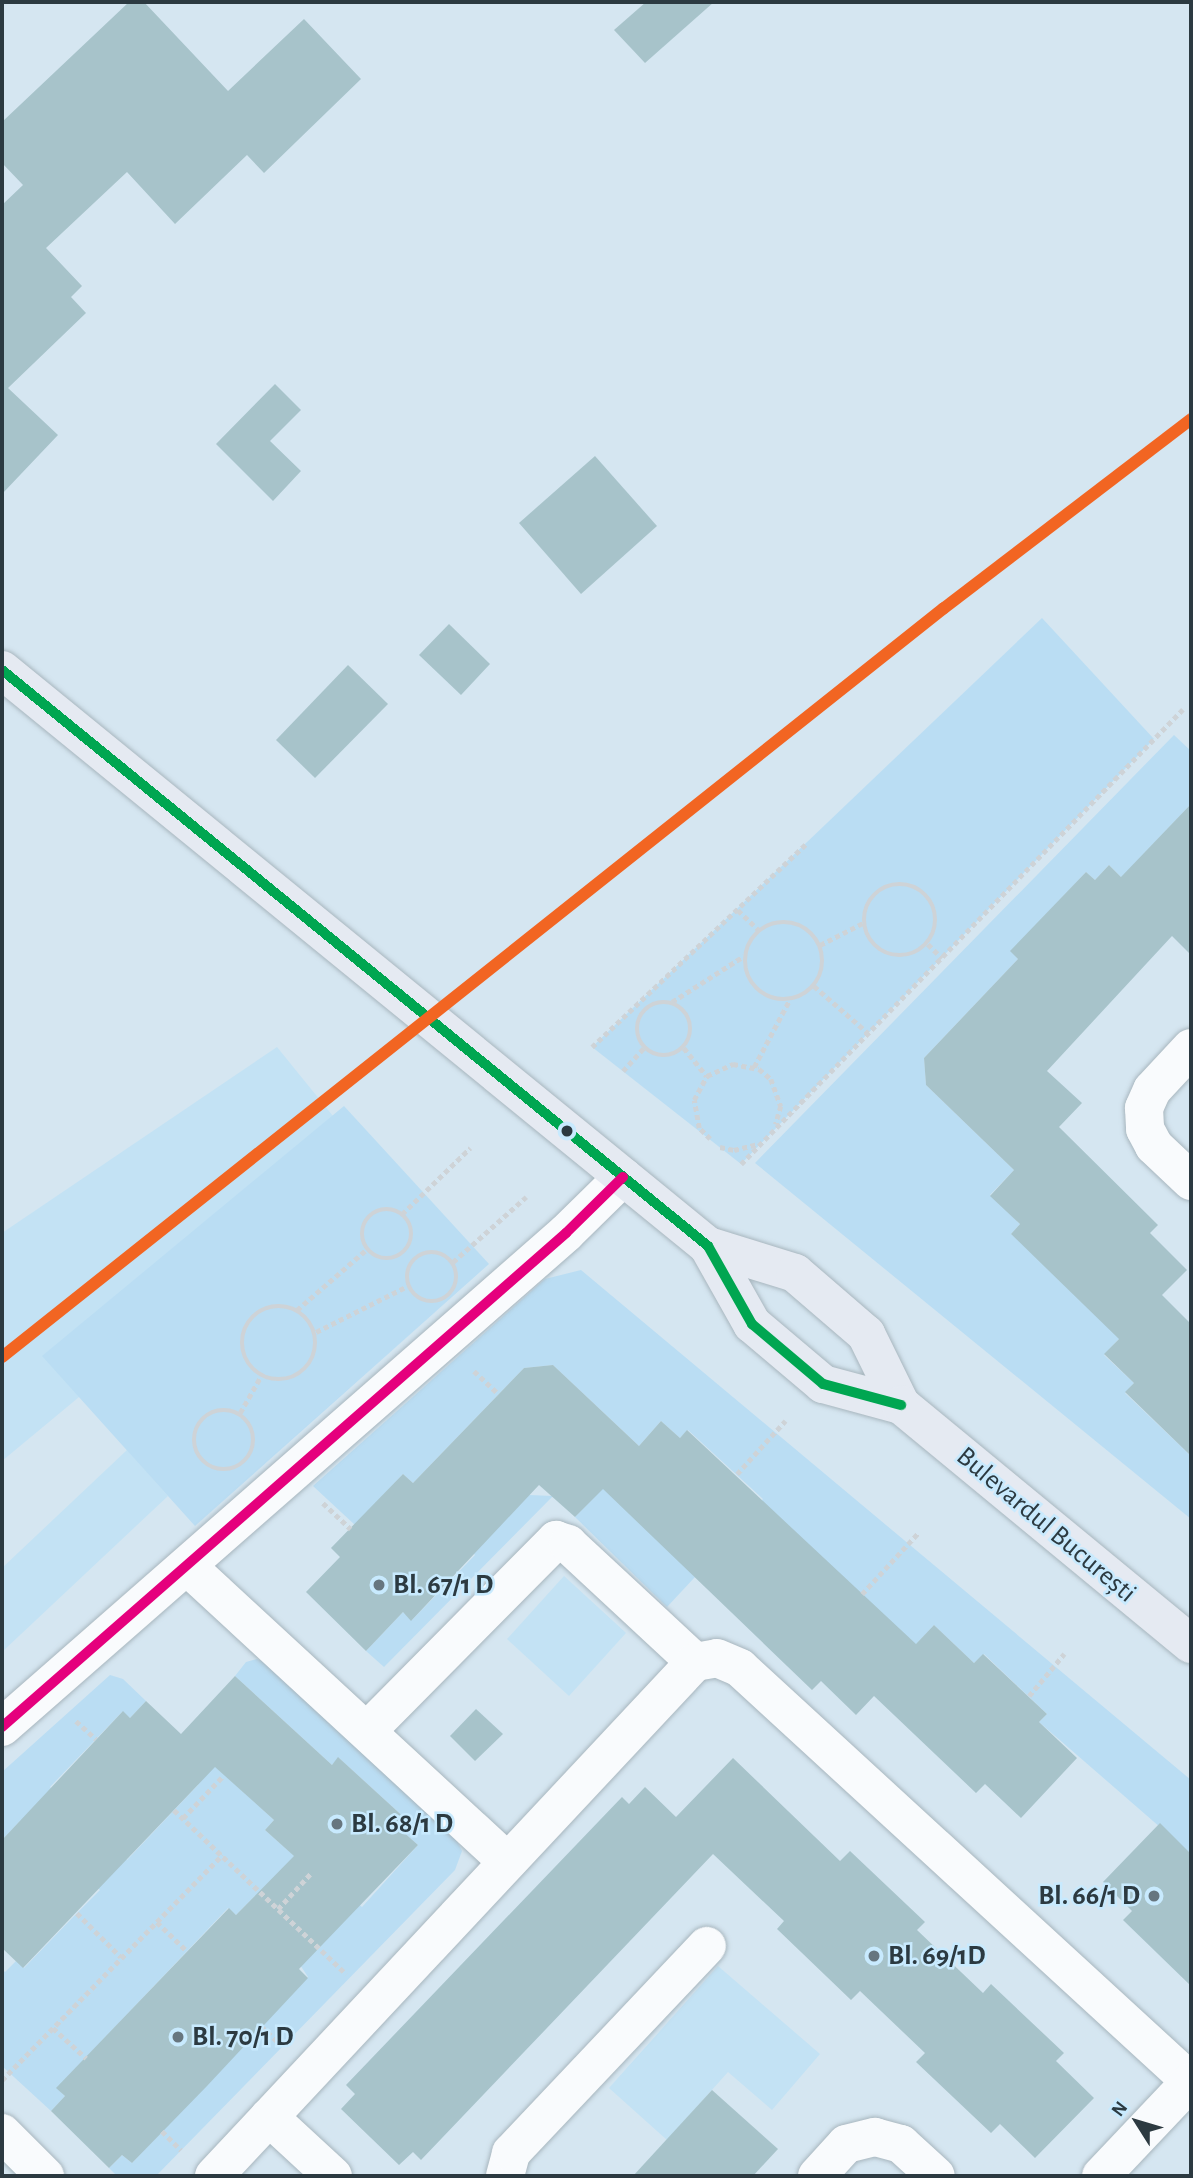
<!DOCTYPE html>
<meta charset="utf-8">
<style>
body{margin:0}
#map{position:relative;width:1193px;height:2178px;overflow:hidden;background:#d5e6f1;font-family:"Alegreya Sans",sans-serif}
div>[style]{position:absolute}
.built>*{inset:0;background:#c3e2f4}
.green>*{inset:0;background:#baddf3}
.building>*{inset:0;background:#a7c3ca}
.path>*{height:4.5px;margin-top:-2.25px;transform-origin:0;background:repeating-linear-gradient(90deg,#ced3d7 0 5px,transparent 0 8.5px)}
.path>.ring{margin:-2.25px;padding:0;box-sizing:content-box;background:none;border:4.5px solid #ced3d7;border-radius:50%}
.roads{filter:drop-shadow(0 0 2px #a8b6be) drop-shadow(0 0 2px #a8b6be)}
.minor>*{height:38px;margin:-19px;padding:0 19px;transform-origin:19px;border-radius:19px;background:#f9fbfd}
.major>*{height:38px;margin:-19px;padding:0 19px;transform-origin:19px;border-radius:19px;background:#e5eaf2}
.bus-1>*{height:10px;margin:-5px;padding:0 5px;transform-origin:5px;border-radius:5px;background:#00a651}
.bus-2>*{height:10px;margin:-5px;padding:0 5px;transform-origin:5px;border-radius:5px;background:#e5007d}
.rail-1>*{height:12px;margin:-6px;padding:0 6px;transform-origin:6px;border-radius:6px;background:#f26522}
.dots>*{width:19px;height:19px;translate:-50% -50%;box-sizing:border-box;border:4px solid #c8eafe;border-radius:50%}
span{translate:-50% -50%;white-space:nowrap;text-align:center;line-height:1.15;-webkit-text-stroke:5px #c8eafe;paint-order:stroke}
.street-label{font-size:28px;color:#2c3a41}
.poi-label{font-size:28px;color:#2c3a41;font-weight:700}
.left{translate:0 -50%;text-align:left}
.right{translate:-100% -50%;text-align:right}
.frame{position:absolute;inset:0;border:4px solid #2c3a41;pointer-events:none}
.north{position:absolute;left:1102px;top:2087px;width:70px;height:70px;-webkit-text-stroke:5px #c8eafe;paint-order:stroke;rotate:307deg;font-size:19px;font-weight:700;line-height:28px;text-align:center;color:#2c3a41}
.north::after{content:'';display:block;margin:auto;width:24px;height:32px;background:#2c3a41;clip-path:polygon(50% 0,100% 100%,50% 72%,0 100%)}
</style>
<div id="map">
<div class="built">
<i style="clip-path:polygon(277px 1047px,367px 1158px,2px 1461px,2px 1233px)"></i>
<i style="clip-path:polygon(127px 1450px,168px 1496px,2px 1652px,2px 1568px)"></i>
<i style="clip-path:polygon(564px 1576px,626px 1633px,569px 1696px,507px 1639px)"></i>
<i style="clip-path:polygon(718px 1966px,820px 2054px,772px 2110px,728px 2072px,667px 2140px,609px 2088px)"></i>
</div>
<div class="green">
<i style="clip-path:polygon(1042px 618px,1154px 739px,741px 1164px,592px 1047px)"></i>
<i style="clip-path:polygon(1174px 735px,1191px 751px,1191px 804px,1134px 864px,1127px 883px,1109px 865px,1095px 880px,1086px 872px,1011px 951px,1018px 959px,924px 1058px,926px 1085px,1014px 1170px,990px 1195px,1020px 1224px,1011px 1234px,1128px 1329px,1104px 1355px,1134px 1383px,1125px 1393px,1191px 1456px,1191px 1519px,755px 1163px)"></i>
<i style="clip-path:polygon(344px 1106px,489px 1264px,195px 1526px,42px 1356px)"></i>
<i style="clip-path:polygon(581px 1270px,1191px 1780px,1191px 1854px,1039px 1722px,1047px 1714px,984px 1654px,974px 1663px,934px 1625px,908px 1653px,755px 1508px,763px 1499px,688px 1430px,680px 1438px,661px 1421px,639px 1446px,553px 1365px,524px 1368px,413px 1483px,403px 1474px,355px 1525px,313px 1486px,545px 1279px)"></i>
<i style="clip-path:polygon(610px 1481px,695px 1577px,667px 1607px,575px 1517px)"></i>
<i style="clip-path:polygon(529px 1495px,553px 1496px,384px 1667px,366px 1651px,403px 1612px,412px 1620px,475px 1555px,466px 1545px)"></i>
<i style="clip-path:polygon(257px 1659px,269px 1664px,454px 1835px,462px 1851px,455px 1870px,156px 2176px,117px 2176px,109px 2168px,122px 2155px,132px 2163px,308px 1977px,255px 1896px,236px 1915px,228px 1908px,57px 2088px,65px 2096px,51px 2111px,2px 2066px,2px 1969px,5px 1972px,16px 1961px,24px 1968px,77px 1913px,100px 1890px,90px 1881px,118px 1852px,127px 1860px,198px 1785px,206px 1758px,274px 1820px,265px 1830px,336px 1893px,341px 1888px,362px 1907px,418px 1845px,400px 1829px,407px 1820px,339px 1758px,332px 1765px,235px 1676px,246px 1662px)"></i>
<i style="clip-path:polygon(110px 1675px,123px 1679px,146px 1701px,130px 1718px,122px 1712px,50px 1787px,59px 1795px,20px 1821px,2px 1840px,2px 1772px)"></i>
</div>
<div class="building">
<i style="clip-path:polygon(129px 2px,144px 2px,228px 91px,304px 19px,361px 79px,264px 173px,247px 155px,175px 224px,127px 172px,46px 248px,82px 286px,71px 297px,86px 313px,8px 388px,58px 435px,2px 494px,2px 205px,23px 185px,2px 163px,2px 122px)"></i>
<i style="clip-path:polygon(646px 2px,714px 2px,645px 63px,614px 30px)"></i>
<i style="clip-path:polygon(275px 384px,301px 410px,270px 441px,301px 471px,273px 501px,216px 444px)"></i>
<i style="clip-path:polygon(595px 456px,657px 526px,581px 594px,519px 523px)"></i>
<i style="clip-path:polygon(449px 624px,490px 664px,461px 695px,419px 655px)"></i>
<i style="clip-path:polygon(348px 665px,388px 704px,315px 778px,276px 740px)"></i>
<i style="clip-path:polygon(1191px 804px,1191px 955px,1172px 936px,1047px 1071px,1082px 1103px,1059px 1127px,1158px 1225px,1150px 1233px,1187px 1270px,1162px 1295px,1191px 1324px,1191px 1456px,1125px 1392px,1134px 1383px,1104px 1354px,1119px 1339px,1011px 1234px,1020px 1224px,990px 1196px,1014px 1170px,926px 1085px,924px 1058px,1018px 959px,1010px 951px,1086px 872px,1095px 880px,1109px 865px,1121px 877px)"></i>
<i style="clip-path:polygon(553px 1365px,639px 1446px,661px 1421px,680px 1438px,687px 1430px,916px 1644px,934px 1625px,974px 1663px,983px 1654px,1047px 1714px,1039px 1722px,1077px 1758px,1021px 1818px,985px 1784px,976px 1793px,874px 1696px,856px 1715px,821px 1681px,812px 1690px,603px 1489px,575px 1517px,539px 1485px,411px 1621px,403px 1612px,366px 1651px,306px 1592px,340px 1557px,331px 1548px,403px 1474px,413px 1483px,524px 1368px)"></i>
<i style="clip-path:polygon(235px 1676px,332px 1765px,338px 1757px,408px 1821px,400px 1829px,418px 1845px,299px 1969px,308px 1978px,207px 2086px,132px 2163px,122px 2155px,109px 2168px,51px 2111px,65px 2096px,56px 2088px,229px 1908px,236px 1915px,294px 1856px,265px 1830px,274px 1820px,215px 1767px,23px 1968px,2px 1948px,2px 1840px,123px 1711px,130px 1718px,146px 1701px,181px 1734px)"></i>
<i style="clip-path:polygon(476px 1709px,503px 1734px,475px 1761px,450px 1736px)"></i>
<i style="clip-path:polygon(733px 1758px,840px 1861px,850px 1851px,925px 1922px,917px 1930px,983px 1993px,991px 1984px,1064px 2053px,1056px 2061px,1094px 2098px,1035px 2158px,1000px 2124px,991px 2133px,916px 2062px,925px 2053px,860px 1991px,851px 2000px,777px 1929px,784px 1921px,713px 1854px,421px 2160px,413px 2152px,399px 2165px,341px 2109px,355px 2094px,346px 2085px,622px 1797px,629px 1804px,645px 1787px,676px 1817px)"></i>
<i style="clip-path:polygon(1160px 1823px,1191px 1854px,1191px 1986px,1123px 1920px,1132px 1911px,1103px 1882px)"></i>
<i style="clip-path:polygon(712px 2090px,778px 2149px,753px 2176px,633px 2176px)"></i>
</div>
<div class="path">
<i class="ring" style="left:864px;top:884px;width:67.5px;height:67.5px"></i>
<i style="left:738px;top:910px;width:29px;rotate:44deg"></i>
<i class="ring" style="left:745px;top:922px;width:73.5px;height:73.5px"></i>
<i style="left:928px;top:944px;width:20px;rotate:45deg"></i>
<i style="left:820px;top:945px;width:48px;rotate:-27.1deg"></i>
<i style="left:814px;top:986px;width:72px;rotate:41deg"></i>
<i style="left:672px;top:1002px;width:85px;rotate:-32.6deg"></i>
<i class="ring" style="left:637px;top:1002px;width:49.5px;height:49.5px"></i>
<i style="left:592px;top:1047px;width:295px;rotate:-43.5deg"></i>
<i style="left:684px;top:1048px;width:36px;rotate:51deg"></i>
<i style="left:754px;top:1067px;width:75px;rotate:-62.1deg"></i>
<i style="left:623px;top:1071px;width:31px;rotate:-48deg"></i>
<i style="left:710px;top:1139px;width:16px;rotate:-135deg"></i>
<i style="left:699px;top:1128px;width:28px;rotate:-100deg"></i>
<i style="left:694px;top:1100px;width:27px;rotate:-62deg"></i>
<i style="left:707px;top:1076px;width:29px;rotate:-25deg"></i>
<i style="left:733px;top:1064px;width:26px;rotate:11deg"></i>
<i style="left:759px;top:1069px;width:16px;rotate:40deg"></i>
<i style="left:771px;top:1079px;width:29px;rotate:70deg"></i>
<i style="left:781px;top:1106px;width:19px;rotate:106deg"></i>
<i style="left:720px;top:1147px;width:14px;rotate:12deg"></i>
<i style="left:734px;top:1150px;width:25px;rotate:-14deg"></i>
<i style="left:741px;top:1164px;width:634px;rotate:-45.83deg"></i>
<i class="ring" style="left:362px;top:1209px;width:45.5px;height:45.5px"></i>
<i style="left:402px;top:1214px;width:95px;rotate:-44.1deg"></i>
<i class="ring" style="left:407px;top:1252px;width:45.5px;height:45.5px"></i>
<i style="left:453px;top:1262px;width:98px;rotate:-41.7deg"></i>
<i class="ring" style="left:242px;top:1306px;width:69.5px;height:69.5px"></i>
<i style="left:297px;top:1310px;width:91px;rotate:-41deg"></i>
<i style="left:316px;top:1332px;width:103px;rotate:-26.6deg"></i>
<i style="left:474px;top:1371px;width:34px;rotate:43deg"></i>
<i class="ring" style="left:194px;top:1410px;width:55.5px;height:55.5px"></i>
<i style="left:240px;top:1413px;width:43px;rotate:-60.4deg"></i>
<i style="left:737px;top:1474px;width:72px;rotate:-47.8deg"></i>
<i style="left:323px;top:1503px;width:38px;rotate:43deg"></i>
<i style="left:862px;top:1594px;width:84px;rotate:-47.4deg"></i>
<i style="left:1029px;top:1696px;width:55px;rotate:-50.2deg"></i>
<i style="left:76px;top:1721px;width:27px;rotate:42deg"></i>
<i style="left:174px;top:1810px;width:238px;rotate:43.6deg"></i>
<i style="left:183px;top:1818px;width:59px;rotate:-46.4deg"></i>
<i style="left:278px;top:1909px;width:50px;rotate:-47.4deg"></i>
<i style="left:77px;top:1913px;width:62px;rotate:45deg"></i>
<i style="left:157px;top:1922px;width:42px;rotate:44deg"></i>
<i style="left:261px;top:2026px;width:23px;rotate:43deg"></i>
<i style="left:53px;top:2028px;width:45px;rotate:42.3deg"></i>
<i style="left:2px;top:2080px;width:315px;rotate:-45.6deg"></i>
<i style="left:162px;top:2131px;width:27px;rotate:45deg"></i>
</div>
<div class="roads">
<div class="minor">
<i style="left:1191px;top:1048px;width:57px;rotate:132.9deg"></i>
<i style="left:1152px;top:1090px;width:20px;rotate:114deg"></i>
<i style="left:1144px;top:1108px;width:21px;rotate:87deg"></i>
<i style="left:1145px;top:1129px;width:19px;rotate:62deg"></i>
<i style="left:1154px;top:1146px;width:51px;rotate:43.4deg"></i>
<i style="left:188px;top:1567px;width:432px;rotate:42.7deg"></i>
<i style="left:2px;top:1727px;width:750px;rotate:-41.21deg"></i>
<i style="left:566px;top:1233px;width:80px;rotate:-44.5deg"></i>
<i style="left:367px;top:1731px;width:269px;rotate:-45.3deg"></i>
<i style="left:556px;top:1540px;width:13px;rotate:18deg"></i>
<i style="left:568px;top:1544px;width:173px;rotate:42.9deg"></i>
<i style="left:269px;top:2117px;width:87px;rotate:42.7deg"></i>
<i style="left:2px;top:2133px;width:61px;rotate:45deg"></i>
<i style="left:214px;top:2176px;width:704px;rotate:-46.9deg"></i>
<i style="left:695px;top:1662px;width:22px;rotate:-10deg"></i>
<i style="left:717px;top:1658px;width:25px;rotate:23deg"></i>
<i style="left:740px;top:1668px;width:612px;rotate:42.55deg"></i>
<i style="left:505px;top:2176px;width:24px;rotate:-75deg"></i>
<i style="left:511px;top:2153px;width:285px;rotate:-46.6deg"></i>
<i style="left:817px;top:2176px;width:43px;rotate:-47.8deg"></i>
<i style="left:846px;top:2144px;width:30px;rotate:-14deg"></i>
<i style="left:875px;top:2137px;width:27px;rotate:15deg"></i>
<i style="left:901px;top:2144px;width:47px;rotate:42.4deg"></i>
<i style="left:1101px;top:2176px;width:129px;rotate:-46.6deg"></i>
</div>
<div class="major">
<i style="left:2px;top:670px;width:911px;rotate:39.21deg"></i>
<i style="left:708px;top:1246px;width:90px;rotate:60.6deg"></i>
<i style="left:752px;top:1324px;width:93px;rotate:40.2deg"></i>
<i style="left:823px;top:1384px;width:81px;rotate:15.1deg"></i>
<i style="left:708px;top:1246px;width:91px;rotate:17.2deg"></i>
<i style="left:795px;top:1273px;width:94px;rotate:40.7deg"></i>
<i style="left:866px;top:1334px;width:79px;rotate:63.8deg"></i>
<i style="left:901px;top:1405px;width:376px;rotate:39.5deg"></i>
</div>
</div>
<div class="bus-1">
<i style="left:2px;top:670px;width:911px;rotate:39.21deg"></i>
<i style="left:708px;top:1246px;width:90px;rotate:60.6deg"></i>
<i style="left:752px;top:1324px;width:93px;rotate:40.2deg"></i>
<i style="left:823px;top:1384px;width:81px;rotate:15.1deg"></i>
</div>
<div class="bus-2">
<i style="left:2px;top:1727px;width:750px;rotate:-41.21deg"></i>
<i style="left:566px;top:1233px;width:80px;rotate:-44.5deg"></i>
</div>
<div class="rail-1">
<i style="left:2px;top:1357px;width:1203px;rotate:-38.49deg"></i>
<i style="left:944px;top:608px;width:311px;rotate:-37.4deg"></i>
</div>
<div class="dots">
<i style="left:567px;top:1131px;background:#2c3a41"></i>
<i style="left:379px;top:1585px;background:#67767f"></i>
<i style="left:337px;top:1824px;background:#67767f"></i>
<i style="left:1154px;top:1896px;background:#67767f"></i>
<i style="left:874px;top:1956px;background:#67767f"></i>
<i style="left:178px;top:2037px;background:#67767f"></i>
</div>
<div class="street-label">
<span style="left:1046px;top:1525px;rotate:40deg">Bulevardul București</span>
</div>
<div class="poi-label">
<span class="left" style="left:393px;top:1585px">Bl. 67/1 D</span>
<span class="left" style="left:351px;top:1824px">Bl. 68/1 D</span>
<span class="right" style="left:1140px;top:1896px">Bl. 66/1 D</span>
<span class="left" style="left:888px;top:1956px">Bl. 69/1D</span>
<span class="left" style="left:192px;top:2037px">Bl. 70/1 D</span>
</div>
<div class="frame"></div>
<div class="north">N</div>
</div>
